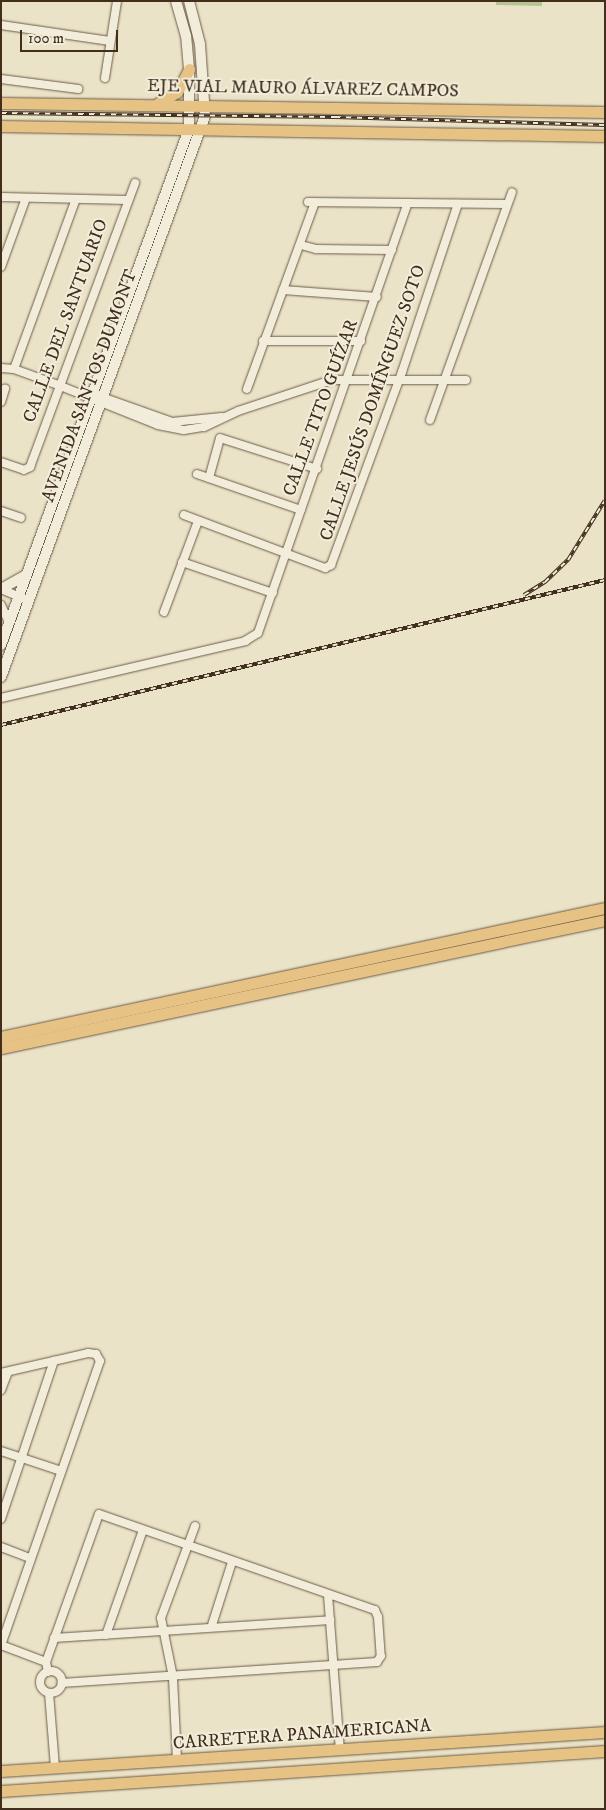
<!DOCTYPE html>
<meta charset="utf-8">
<style>
body{margin:0}
#map{position:relative;width:606px;height:1810px;overflow:hidden;background:#ebe3c7;font-family:"IM FELL DW Pica",serif}
div>[style]{position:absolute}
.green>*{inset:0;background:#b8c394}
.roads{filter:drop-shadow(0 0 1px #6c5b48) drop-shadow(0 0 1px #6c5b48)}
.minor>*{height:8px;margin:-4px;padding:0 4px;transform-origin:4px;border-radius:4px;background:#f2eddb}
.minor>.ring{margin:-4px;padding:0;box-sizing:content-box;background:none;border:8px solid #f2eddb;border-radius:50%}
.secondary>*{height:10px;margin:-5px;padding:0 5px;transform-origin:5px;border-radius:5px;background:#f2eddb}
.primary>*{height:11px;margin:-5.5px;padding:0 5.5px;transform-origin:5.5px;border-radius:5.5px;background:#e6c284}
.rail>*{height:4px;margin-top:-2px;transform-origin:0;background:repeating-linear-gradient(90deg,#f2eddb 0 5.5px,#412e1d 0 11px);box-sizing:border-box;border-block:1px solid #412e1d}
span{translate:-50% -50%;white-space:nowrap;text-align:center;line-height:1.15;-webkit-text-stroke:4px #f2eddb;paint-order:stroke}
.street-label{font-size:18px;color:#412e1d}
.frame{position:absolute;inset:0;border:2px solid #412e1d;pointer-events:none}
.scale{position:absolute;left:20px;top:30px;width:98px;height:22px;box-sizing:border-box;border:2px solid #412e1d;border-top:0;padding-left:6px;font-size:15px;line-height:18px;white-space:nowrap;color:#412e1d;-webkit-text-stroke:4px #f2eddb;paint-order:stroke}
</style>
<div id="map">
<div class="green">
<i style="clip-path:polygon(496px 1px,542px 1px,542px 6px,496px 5px)"></i>
</div>
<div class="roads">
<div class="minor">
<i style="left:1px;top:25px;width:110px;rotate:8.4deg"></i>
<i style="left:105px;top:78px;width:78px;rotate:-81.1deg"></i>
<i style="left:1px;top:79px;width:78px;rotate:7.4deg"></i>
<i style="left:1px;top:197px;width:126px;rotate:1.4deg"></i>
<i style="left:308px;top:202px;width:199px;rotate:0.6deg"></i>
<i style="left:301px;top:245px;width:16px;rotate:15deg"></i>
<i style="left:316px;top:249px;width:76px;rotate:0.8deg"></i>
<i style="left:1px;top:267px;width:73px;rotate:-70.1deg"></i>
<i style="left:283px;top:290px;width:94px;rotate:4.3deg"></i>
<i style="left:263px;top:341px;width:98px"></i>
<i style="left:1px;top:368px;width:13px;rotate:4deg"></i>
<i style="left:14px;top:369px;width:47px;rotate:20deg"></i>
<i style="left:58px;top:385px;width:108px;rotate:21.8deg"></i>
<i style="left:158px;top:425px;width:26px;rotate:11deg"></i>
<i style="left:184px;top:430px;width:20px;rotate:-9deg"></i>
<i style="left:204px;top:427px;width:38px;rotate:-25deg"></i>
<i style="left:238px;top:411px;width:99px;rotate:-18.3deg"></i>
<i style="left:332px;top:380px;width:134px"></i>
<i style="left:14px;top:369px;width:181px;rotate:-70deg"></i>
<i style="left:247px;top:389px;width:199px;rotate:-70deg"></i>
<i style="left:99px;top:396px;width:77px;rotate:19.6deg"></i>
<i style="left:172px;top:422px;width:50px;rotate:-5.7deg"></i>
<i style="left:1px;top:402px;width:14px;rotate:-73deg"></i>
<i style="left:430px;top:420px;width:242px;rotate:-70.2deg"></i>
<i style="left:220px;top:438px;width:102px;rotate:17.7deg"></i>
<i style="left:1px;top:462px;width:24px;rotate:19deg"></i>
<i style="left:24px;top:470px;width:7px;rotate:-27deg"></i>
<i style="left:30px;top:467px;width:303px;rotate:-69.7deg"></i>
<i style="left:197px;top:474px;width:110px;rotate:19.1deg"></i>
<i style="left:209px;top:478px;width:41px;rotate:-74.6deg"></i>
<i style="left:1px;top:511px;width:21px;rotate:19deg"></i>
<i style="left:184px;top:515px;width:151px;rotate:20.6deg"></i>
<i style="left:325px;top:568px;width:7px;rotate:-27deg"></i>
<i style="left:331px;top:565px;width:206px;rotate:-69.8deg"></i>
<i style="left:402px;top:372px;width:177px;rotate:-71.6deg"></i>
<i style="left:182px;top:562px;width:96px;rotate:18.8deg"></i>
<i style="left:1px;top:589px;width:25px;rotate:23deg"></i>
<i style="left:1px;top:605px;width:19px;rotate:65deg"></i>
<i style="left:164px;top:612px;width:97px;rotate:-69.5deg"></i>
<i style="left:1px;top:698px;width:251px;rotate:-13.1deg"></i>
<i style="left:245px;top:641px;width:15px;rotate:-32deg"></i>
<i style="left:258px;top:633px;width:455px;rotate:-70.8deg"></i>
<i style="left:1px;top:1373px;width:89px;rotate:-12.9deg"></i>
<i style="left:88px;top:1353px;width:8px;rotate:7deg"></i>
<i style="left:96px;top:1354px;width:8px;rotate:60deg"></i>
<i style="left:100px;top:1361px;width:301px;rotate:109.2deg"></i>
<i style="left:1px;top:1390px;width:19px;rotate:-69deg"></i>
<i style="left:1px;top:1451px;width:63px;rotate:18.4deg"></i>
<i style="left:1px;top:1519px;width:167px;rotate:-71.5deg"></i>
<i style="left:1px;top:1547px;width:31px;rotate:21deg"></i>
<i style="left:328px;top:1595px;width:155px;rotate:85.6deg"></i>
<i style="left:212px;top:1625px;width:66px;rotate:-72.4deg"></i>
<i style="left:106px;top:1635px;width:111px;rotate:-70.6deg"></i>
<i style="left:54px;top:1638px;width:277px;rotate:-3.7deg"></i>
<i style="left:1px;top:1645px;width:48px;rotate:20.7deg"></i>
<i class="ring" style="left:40px;top:1671px;width:14px;height:14px"></i>
<i style="left:48px;top:1672px;width:10px;rotate:-101deg"></i>
<i style="left:46px;top:1662px;width:157px;rotate:-70.3deg"></i>
<i style="left:99px;top:1514px;width:292px;rotate:19.2deg"></i>
<i style="left:375px;top:1610px;width:8px;rotate:67deg"></i>
<i style="left:378px;top:1617px;width:39px;rotate:86deg"></i>
<i style="left:381px;top:1656px;width:7px;rotate:124deg"></i>
<i style="left:377px;top:1662px;width:316px;rotate:176.2deg"></i>
<i style="left:49px;top:1693px;width:75px;rotate:85.4deg"></i>
<i style="left:177px;top:1760px;width:83px;rotate:-92.8deg"></i>
<i style="left:173px;top:1677px;width:60px;rotate:-101.5deg"></i>
<i style="left:161px;top:1618px;width:98px;rotate:-69.7deg"></i>
</div>
<div class="secondary">
<i style="left:1px;top:589px;width:29px;rotate:-29deg"></i>
<i style="left:1px;top:645px;width:549px;rotate:-69.98deg"></i>
<i style="left:189px;top:129px;width:60px;rotate:-90deg"></i>
<i style="left:189px;top:69px;width:33px;rotate:-95deg"></i>
<i style="left:186px;top:36px;width:36px;rotate:-106deg"></i>
<i style="left:1px;top:677px;width:597px;rotate:-70.02deg"></i>
<i style="left:205px;top:116px;width:72px;rotate:-94deg"></i>
<i style="left:200px;top:44px;width:44px;rotate:-104.3deg"></i>
</div>
<div class="primary">
<i style="left:1px;top:103px;width:604px;rotate:0.85deg"></i>
<i style="left:157px;top:104px;width:23px;rotate:-31deg"></i>
<i style="left:177px;top:92px;width:26px;rotate:-62deg"></i>
<i style="left:1px;top:126px;width:604px;rotate:0.95deg"></i>
<i style="left:1px;top:1037px;width:618px;rotate:-12.06deg"></i>
<i style="left:1px;top:1048px;width:617px;rotate:-11.97deg"></i>
<i style="left:1px;top:1771px;width:605px;rotate:-3.69deg"></i>
<i style="left:1px;top:1791px;width:605px;rotate:-3.79deg"></i>
</div>
</div>
<div class="rail">
<i style="left:1px;top:113px;width:334px;rotate:0.7deg"></i>
<i style="left:335px;top:117px;width:270px;rotate:1.7deg"></i>
<i style="left:524px;top:595px;width:25px;rotate:-32deg"></i>
<i style="left:545px;top:582px;width:32px;rotate:-44deg"></i>
<i style="left:568px;top:560px;width:70px;rotate:-58.3deg"></i>
<i style="left:1px;top:725px;width:621px;rotate:-13.5deg"></i>
</div>
<div class="street-label">
<span style="left:303px;top:89px;rotate:1deg">EJE VIAL MAURO ÁLVAREZ CAMPOS</span>
<span style="left:66px;top:321px;rotate:-70deg">CALLE DEL SANTUARIO</span>
<span style="left:90px;top:386px;rotate:-70deg">AVENIDA SANTOS DUMONT</span>
<span style="left:373px;top:403px;rotate:-71deg">CALLE JESÚS DOMÍNGUEZ SOTO</span>
<span style="left:321px;top:408px;rotate:-70deg">CALLE TITO GUÍZAR</span>
<span style="left:302px;top:1735px;rotate:-4deg">CARRETERA PANAMERICANA</span>
</div>
<div class="frame"></div>
<div class="scale">100 m</div>
</div>
